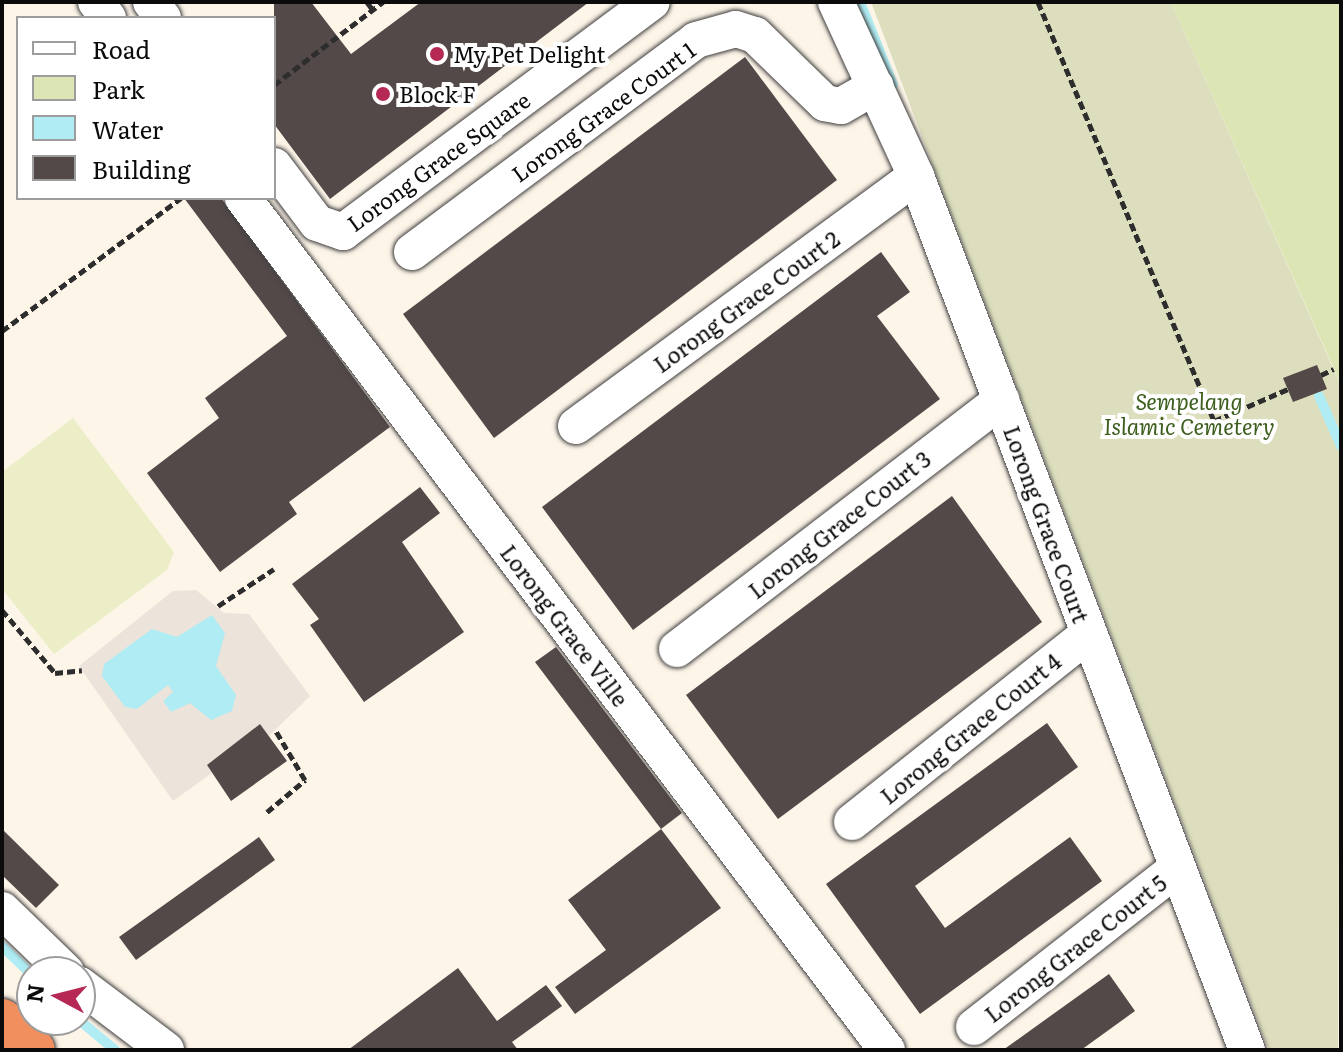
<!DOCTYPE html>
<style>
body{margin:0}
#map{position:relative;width:1343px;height:1052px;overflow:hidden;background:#fef5e9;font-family:Literata,serif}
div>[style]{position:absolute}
.green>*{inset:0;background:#dce6b5}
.cemetery>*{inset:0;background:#dcdebd}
.pitch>*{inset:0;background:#ebeec6}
.plaza>*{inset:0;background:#ece3da}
.water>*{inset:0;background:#b0ecf3}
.stream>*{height:10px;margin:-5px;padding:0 5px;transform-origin:5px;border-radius:5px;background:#b0ecf3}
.building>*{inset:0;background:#534948}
.path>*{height:5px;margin-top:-2.5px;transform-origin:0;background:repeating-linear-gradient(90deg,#2d2d2d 0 8px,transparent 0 12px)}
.roads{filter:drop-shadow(0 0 2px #3e3e3e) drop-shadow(0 0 2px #3e3e3e)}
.minor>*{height:36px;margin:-18px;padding:0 18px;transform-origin:18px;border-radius:18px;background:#fff}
.trunk>*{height:44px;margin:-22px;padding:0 22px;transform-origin:22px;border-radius:22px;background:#f1905e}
.dots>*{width:22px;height:22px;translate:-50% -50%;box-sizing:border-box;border:4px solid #fff;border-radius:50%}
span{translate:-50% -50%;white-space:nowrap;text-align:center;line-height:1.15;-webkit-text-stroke:8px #fff;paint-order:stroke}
.poi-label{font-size:22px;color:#0b0b0b}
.left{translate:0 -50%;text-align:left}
.street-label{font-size:22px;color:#0b0b0b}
.park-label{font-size:22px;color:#3d5f1e;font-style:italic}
.frame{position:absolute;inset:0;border:4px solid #0b0b0b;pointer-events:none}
.legend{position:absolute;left:16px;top:16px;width:260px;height:184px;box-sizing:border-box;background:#fff;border:2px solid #9d9d9d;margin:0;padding:10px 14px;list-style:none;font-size:24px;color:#0b0b0b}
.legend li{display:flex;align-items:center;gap:16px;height:40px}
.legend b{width:40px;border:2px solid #9d9d9d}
.north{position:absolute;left:16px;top:956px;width:80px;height:80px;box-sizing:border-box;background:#fff;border:2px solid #9d9d9d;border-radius:50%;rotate:277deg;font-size:22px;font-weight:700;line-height:32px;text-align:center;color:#0b0b0b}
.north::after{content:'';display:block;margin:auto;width:28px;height:36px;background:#b52954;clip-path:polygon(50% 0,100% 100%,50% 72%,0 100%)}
</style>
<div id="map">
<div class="green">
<i style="clip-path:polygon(1171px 2px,1341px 2px,1341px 386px,1334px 369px)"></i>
</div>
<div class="cemetery">
<i style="clip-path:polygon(871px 2px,1171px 2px,1341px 386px,1338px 1050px,1269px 1050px)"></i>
</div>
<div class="pitch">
<i style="clip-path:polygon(73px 418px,174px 552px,167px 570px,54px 654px,2px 589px,2px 472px)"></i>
</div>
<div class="plaza">
<i style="clip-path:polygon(196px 590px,224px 613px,249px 614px,310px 696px,269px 736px,260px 724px,207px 765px,212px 773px,173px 801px,79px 666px,173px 591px)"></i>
</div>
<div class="water">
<i style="clip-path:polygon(212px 615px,225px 633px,216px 666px,236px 695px,232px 711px,211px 720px,190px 703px,171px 712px,163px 701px,173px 692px,168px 685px,137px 709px,125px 707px,102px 676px,104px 664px,152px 629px,177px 637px)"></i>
</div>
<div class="stream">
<i style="left:860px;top:2px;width:89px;rotate:68.3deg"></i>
<i style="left:1319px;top:396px;width:55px;rotate:66.3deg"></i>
<i style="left:2px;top:946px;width:42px;rotate:44deg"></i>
<i style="left:79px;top:1020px;width:47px;rotate:39.8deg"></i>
</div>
<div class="building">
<i style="clip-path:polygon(274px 2px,311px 2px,351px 54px,421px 2px,589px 2px,330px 199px,274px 124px)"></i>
<i style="clip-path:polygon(745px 57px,837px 180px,494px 438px,403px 314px)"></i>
<i style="clip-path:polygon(184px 198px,221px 198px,390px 427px,289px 502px,297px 514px,220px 572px,147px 473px,219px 418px,205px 398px,287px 336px)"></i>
<i style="clip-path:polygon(881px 252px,910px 292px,877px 316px,940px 399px,633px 630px,542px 507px)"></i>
<i style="clip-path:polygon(1317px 365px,1327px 389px,1293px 402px,1283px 378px)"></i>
<i style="clip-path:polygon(420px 487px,440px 513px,402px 542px,464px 632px,364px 702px,310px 625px,319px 619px,292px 584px)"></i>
<i style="clip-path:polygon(952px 496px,1042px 622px,778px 819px,686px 695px)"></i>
<i style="clip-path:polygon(556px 647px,682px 813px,661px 829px,535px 662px)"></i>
<i style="clip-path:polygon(1047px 723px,1078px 767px,915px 886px,945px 928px,1070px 837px,1102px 881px,920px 1014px,826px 884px)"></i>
<i style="clip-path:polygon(260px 724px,287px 761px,231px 801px,207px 765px)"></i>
<i style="clip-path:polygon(2px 829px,59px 885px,36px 908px,2px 875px)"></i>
<i style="clip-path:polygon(661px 829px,721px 908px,575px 1014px,555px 987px,606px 950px,568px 900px)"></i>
<i style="clip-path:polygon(259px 837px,275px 860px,136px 960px,119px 937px)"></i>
<i style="clip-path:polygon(458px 968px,497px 1021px,546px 985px,562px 1006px,512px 1042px,518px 1050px,348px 1050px)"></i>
<i style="clip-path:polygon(1109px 974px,1135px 1011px,1081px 1050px,1003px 1050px)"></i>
</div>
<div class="path">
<i style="left:367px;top:2px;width:10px;rotate:53deg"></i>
<i style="left:1038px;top:2px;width:454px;rotate:67.2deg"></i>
<i style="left:1214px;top:421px;width:81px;rotate:-23.4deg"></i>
<i style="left:274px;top:85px;width:137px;rotate:-37.3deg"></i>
<i style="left:2px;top:331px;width:223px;rotate:-36.6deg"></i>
<i style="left:1321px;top:375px;width:14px;rotate:-25deg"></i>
<i style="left:218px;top:606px;width:67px;rotate:-33.5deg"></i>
<i style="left:2px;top:610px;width:82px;rotate:49.9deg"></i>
<i style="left:55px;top:673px;width:27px;rotate:-6deg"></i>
<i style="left:267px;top:812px;width:50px;rotate:-40.1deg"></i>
<i style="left:305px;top:780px;width:57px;rotate:-120.6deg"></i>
</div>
<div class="roads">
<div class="minor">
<i style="left:96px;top:2px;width:20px;rotate:53deg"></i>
<i style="left:151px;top:2px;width:20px;rotate:53deg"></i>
<i style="left:836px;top:2px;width:192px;rotate:65.3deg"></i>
<i style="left:916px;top:176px;width:935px;rotate:69.26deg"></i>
<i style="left:274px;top:166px;width:71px;rotate:53deg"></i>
<i style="left:317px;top:223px;width:28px;rotate:19deg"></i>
<i style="left:343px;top:232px;width:385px;rotate:-36.7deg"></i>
<i style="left:243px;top:198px;width:1068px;rotate:52.92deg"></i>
<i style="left:412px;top:252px;width:354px;rotate:-36.7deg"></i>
<i style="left:696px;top:40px;width:41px;rotate:-15.4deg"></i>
<i style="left:736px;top:29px;width:20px;rotate:18deg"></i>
<i style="left:755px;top:35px;width:98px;rotate:44.2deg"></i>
<i style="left:825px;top:103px;width:16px;rotate:11deg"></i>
<i style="left:841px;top:106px;width:40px;rotate:-29.7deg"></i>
<i style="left:576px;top:426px;width:422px;rotate:-36.3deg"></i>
<i style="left:677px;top:649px;width:409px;rotate:-37.5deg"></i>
<i style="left:852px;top:822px;width:302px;rotate:-38.5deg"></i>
<i style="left:2px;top:910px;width:89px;rotate:44.1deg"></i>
<i style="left:80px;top:985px;width:108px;rotate:37.1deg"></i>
<i style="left:974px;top:1027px;width:256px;rotate:-38deg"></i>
</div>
<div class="trunk">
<i style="left:2px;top:1021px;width:42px;rotate:43.1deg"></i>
</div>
</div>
<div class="dots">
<i style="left:437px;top:54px;background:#b52954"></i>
<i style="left:383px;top:94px;background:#b52954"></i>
</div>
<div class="poi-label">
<span class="left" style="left:453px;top:54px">My Pet Delight</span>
<span class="left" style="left:399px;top:94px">Block F</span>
</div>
<div class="street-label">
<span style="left:603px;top:111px;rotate:-36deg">Lorong Grace Court 1</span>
<span style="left:438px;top:161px;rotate:-36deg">Lorong Grace Square</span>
<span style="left:746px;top:301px;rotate:-36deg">Lorong Grace Court 2</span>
<span style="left:839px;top:524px;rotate:-38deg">Lorong Grace Court 3</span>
<span style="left:1047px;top:524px;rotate:70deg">Lorong Grace Court</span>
<span style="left:565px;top:625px;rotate:53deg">Lorong Grace Ville</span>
<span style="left:970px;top:728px;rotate:-39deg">Lorong Grace Court 4</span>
<span style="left:1075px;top:948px;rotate:-38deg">Lorong Grace Court 5</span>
</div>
<div class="park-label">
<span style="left:1189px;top:413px">Sempelang<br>Islamic Cemetery</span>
</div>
<div class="frame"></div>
<ul class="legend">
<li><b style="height:10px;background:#fff"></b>Road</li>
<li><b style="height:22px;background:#dce6b5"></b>Park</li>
<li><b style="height:22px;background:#b0ecf3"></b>Water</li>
<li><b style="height:22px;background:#534948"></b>Building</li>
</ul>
<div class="north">N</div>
</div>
